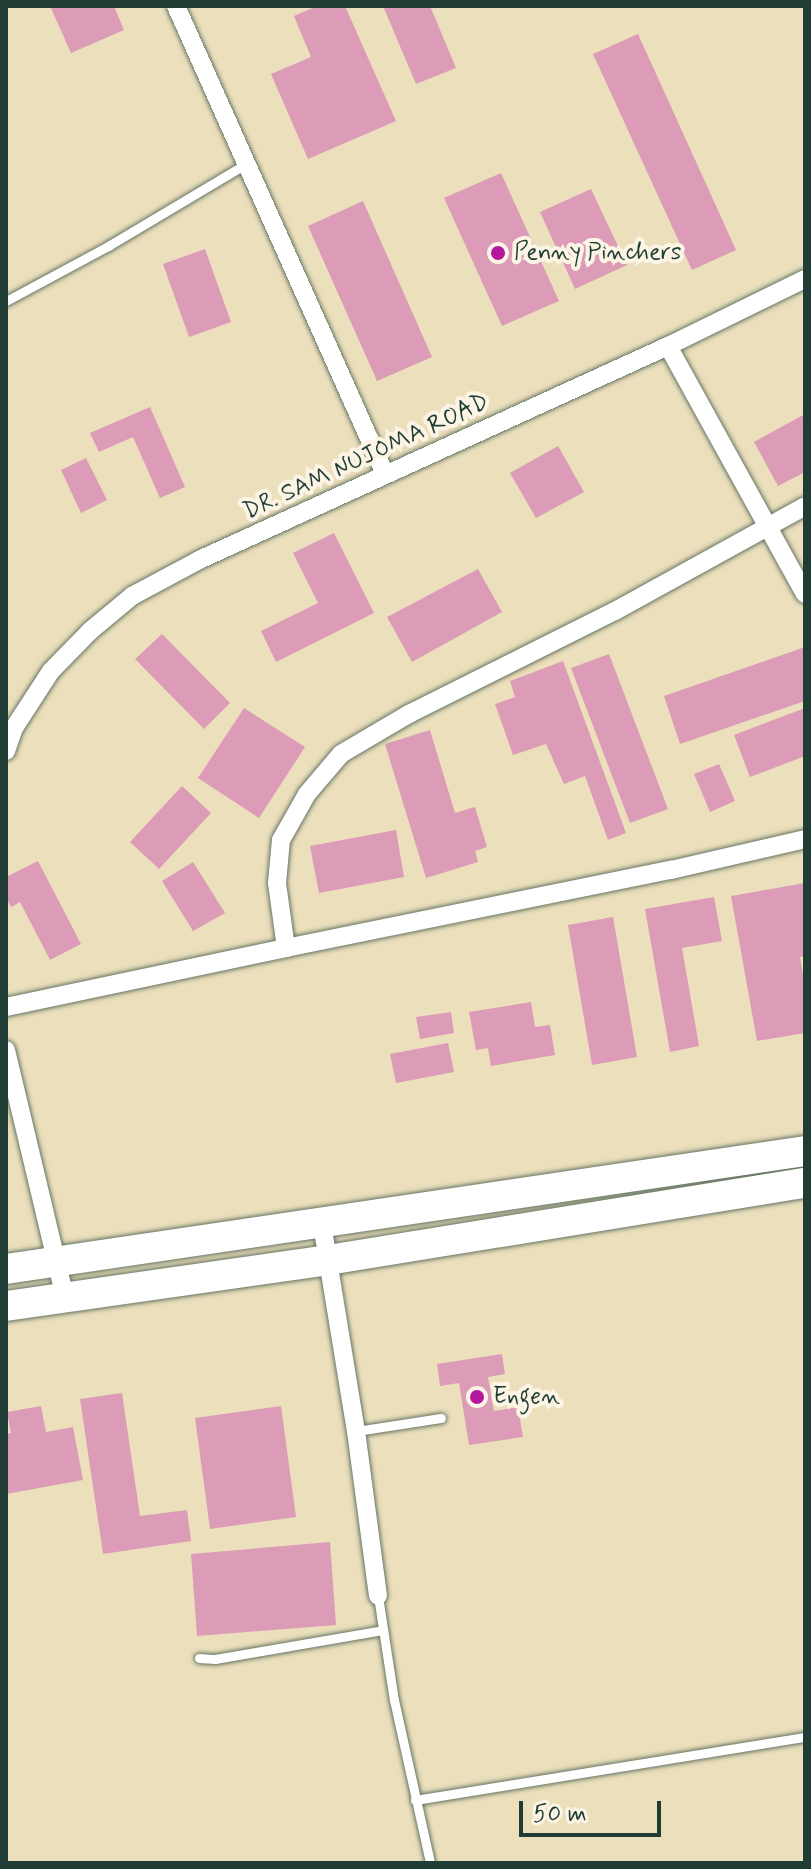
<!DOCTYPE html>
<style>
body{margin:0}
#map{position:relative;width:811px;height:1869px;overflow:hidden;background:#ebdfbc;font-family:Mynerve,sans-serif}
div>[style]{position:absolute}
.building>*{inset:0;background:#dc9cb7}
.roads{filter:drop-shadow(0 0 2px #667664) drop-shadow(0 0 2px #667664)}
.lane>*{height:9px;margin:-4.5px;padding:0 4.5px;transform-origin:4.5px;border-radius:4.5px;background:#fff}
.street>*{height:18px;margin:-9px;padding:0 9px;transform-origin:9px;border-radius:9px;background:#fff}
.primary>*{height:30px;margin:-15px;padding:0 15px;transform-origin:15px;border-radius:15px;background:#fff}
.dots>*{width:22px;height:22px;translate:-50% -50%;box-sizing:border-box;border:4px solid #fcf5e5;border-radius:50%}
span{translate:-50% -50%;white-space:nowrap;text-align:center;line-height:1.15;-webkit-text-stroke:8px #fcf5e5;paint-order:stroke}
.poi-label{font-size:24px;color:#1f3d34}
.left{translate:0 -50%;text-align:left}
.street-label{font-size:24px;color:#1f3d34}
.frame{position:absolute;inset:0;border:8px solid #1f3d34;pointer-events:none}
.scale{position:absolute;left:519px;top:1801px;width:142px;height:36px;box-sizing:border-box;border:4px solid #1f3d34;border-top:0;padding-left:10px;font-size:24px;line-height:28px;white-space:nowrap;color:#1f3d34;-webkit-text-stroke:6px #fcf5e5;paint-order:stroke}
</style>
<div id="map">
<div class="building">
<i style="clip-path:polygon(50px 6px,114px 6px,124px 30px,71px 53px)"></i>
<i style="clip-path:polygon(317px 6px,345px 6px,396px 121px,308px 159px,271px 74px,311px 57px,294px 16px)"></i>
<i style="clip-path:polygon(383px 6px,430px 6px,456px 68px,416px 84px)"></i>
<i style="clip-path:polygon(638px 34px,736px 250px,692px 270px,593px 54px)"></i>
<i style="clip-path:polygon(501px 173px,559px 301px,502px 326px,444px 198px)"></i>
<i style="clip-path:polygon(591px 189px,627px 265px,575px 289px,540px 212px)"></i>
<i style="clip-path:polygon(363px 201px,432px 357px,377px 381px,308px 226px)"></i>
<i style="clip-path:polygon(205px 249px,231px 322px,189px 337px,163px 264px)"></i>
<i style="clip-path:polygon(150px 407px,185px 487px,160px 498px,133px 437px,99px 452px,90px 433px)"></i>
<i style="clip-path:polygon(805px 414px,805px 472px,778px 486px,754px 442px)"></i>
<i style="clip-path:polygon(558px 446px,584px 492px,536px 518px,510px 473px)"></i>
<i style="clip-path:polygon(86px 458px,107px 500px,81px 513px,61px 470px)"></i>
<i style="clip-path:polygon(334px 533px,374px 613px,276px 662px,261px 631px,318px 603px,293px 553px)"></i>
<i style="clip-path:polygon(478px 569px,502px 612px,412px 662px,387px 617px)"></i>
<i style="clip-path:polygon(162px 634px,230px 703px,204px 729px,135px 659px)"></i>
<i style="clip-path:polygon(805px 647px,805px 701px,680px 744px,664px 696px)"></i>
<i style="clip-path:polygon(609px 654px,668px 809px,630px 823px,571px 668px)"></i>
<i style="clip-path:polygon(563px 661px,626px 833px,608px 840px,585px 776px,564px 784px,546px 744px,513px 755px,495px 704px,515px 697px,510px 681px)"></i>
<i style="clip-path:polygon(244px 708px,305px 747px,259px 818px,198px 778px)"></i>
<i style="clip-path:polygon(805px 708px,805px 756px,750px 777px,734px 735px)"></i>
<i style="clip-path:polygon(430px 730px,455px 813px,475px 807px,487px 847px,475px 851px,478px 862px,426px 878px,385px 744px)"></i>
<i style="clip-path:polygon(719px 764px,735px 801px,710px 812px,694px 774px)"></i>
<i style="clip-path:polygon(182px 786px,211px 813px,159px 869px,130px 842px)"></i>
<i style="clip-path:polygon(396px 830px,404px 877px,319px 893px,310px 846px)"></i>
<i style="clip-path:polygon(38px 861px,81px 944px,50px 960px,20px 902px,11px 907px,6px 897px,6px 877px)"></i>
<i style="clip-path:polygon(193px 862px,225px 913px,193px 931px,162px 881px)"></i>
<i style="clip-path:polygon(805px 883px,805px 956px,800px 957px,805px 985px,805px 1033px,757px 1041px,731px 896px)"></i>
<i style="clip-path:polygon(714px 897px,722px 941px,682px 948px,699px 1046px,670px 1052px,645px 909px)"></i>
<i style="clip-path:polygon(613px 917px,637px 1057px,592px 1065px,568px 925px)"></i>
<i style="clip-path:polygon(531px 1002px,535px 1027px,550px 1025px,555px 1055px,491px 1066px,488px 1048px,476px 1050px,469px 1012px)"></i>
<i style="clip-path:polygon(451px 1012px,454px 1033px,420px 1039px,416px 1017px)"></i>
<i style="clip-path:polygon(448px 1043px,454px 1072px,396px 1083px,390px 1054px)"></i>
<i style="clip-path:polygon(502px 1354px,505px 1374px,488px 1377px,494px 1411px,518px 1407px,523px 1437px,469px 1445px,459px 1383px,440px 1386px,437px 1364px)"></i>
<i style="clip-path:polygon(122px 1393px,140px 1516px,187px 1510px,191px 1541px,103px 1554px,80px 1399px)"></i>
<i style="clip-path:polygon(41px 1406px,46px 1432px,73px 1427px,83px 1480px,6px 1494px,6px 1434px,11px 1433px,7px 1412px)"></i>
<i style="clip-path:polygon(281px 1406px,296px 1517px,210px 1529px,195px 1418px)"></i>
<i style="clip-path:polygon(330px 1542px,336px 1625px,197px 1636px,191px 1554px)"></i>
</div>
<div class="roads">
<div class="lane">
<i style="left:6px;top:301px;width:116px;rotate:-28.3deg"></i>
<i style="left:108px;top:246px;width:158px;rotate:-30.8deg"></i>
<i style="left:356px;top:1431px;width:86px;rotate:-8.7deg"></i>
<i style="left:378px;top:1596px;width:105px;rotate:81.3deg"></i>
<i style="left:394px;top:1700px;width:167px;rotate:77.5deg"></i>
<i style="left:199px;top:1658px;width:16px;rotate:4deg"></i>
<i style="left:215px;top:1659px;width:170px;rotate:-9.8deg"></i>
<i style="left:415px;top:1800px;width:395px;rotate:-9.2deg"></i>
</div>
<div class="street">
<i style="left:176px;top:6px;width:513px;rotate:65.94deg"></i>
<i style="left:668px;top:346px;width:283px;rotate:61.1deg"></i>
<i style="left:6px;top:751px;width:24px;rotate:-71deg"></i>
<i style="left:14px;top:728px;width:68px;rotate:-57deg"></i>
<i style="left:51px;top:671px;width:56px;rotate:-45.7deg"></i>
<i style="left:90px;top:631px;width:55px;rotate:-39.8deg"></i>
<i style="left:132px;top:596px;width:76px;rotate:-28.2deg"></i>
<i style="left:199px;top:560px;width:516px;rotate:-24.53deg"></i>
<i style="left:668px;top:346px;width:153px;rotate:-26.1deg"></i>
<i style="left:286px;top:948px;width:393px;rotate:-11.5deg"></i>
<i style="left:671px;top:870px;width:138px;rotate:-13deg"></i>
<i style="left:6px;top:1007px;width:286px;rotate:-11.9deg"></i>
<i style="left:286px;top:948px;width:66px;rotate:-97.9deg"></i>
<i style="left:277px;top:883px;width:43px;rotate:-84.7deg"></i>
<i style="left:281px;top:840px;width:53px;rotate:-60.5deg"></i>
<i style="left:307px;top:794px;width:52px;rotate:-49.6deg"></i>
<i style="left:341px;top:754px;width:79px;rotate:-30.5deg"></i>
<i style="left:409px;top:714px;width:230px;rotate:-26.6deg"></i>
<i style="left:615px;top:611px;width:217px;rotate:-28.9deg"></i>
<i style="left:6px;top:1050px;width:255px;rotate:76.6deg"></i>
<i style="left:322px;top:1224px;width:210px;rotate:80.7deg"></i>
<i style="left:356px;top:1431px;width:166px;rotate:82.4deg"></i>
</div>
<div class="primary">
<i style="left:6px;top:1269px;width:808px;rotate:-8.4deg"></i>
<i style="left:6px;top:1306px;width:325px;rotate:-8.1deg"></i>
<i style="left:328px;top:1260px;width:483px;rotate:-9.2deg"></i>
</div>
</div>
<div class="dots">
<i style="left:498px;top:253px;background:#b5179e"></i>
<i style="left:477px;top:1397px;background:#b5179e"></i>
</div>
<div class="poi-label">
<span class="left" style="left:514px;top:253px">Penny Pinchers</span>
<span class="left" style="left:493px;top:1397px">Engen</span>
</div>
<div class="street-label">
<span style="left:366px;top:457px;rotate:-25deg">DR. SAM NUJOMA ROAD</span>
</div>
<div class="frame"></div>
<div class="scale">50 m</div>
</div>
